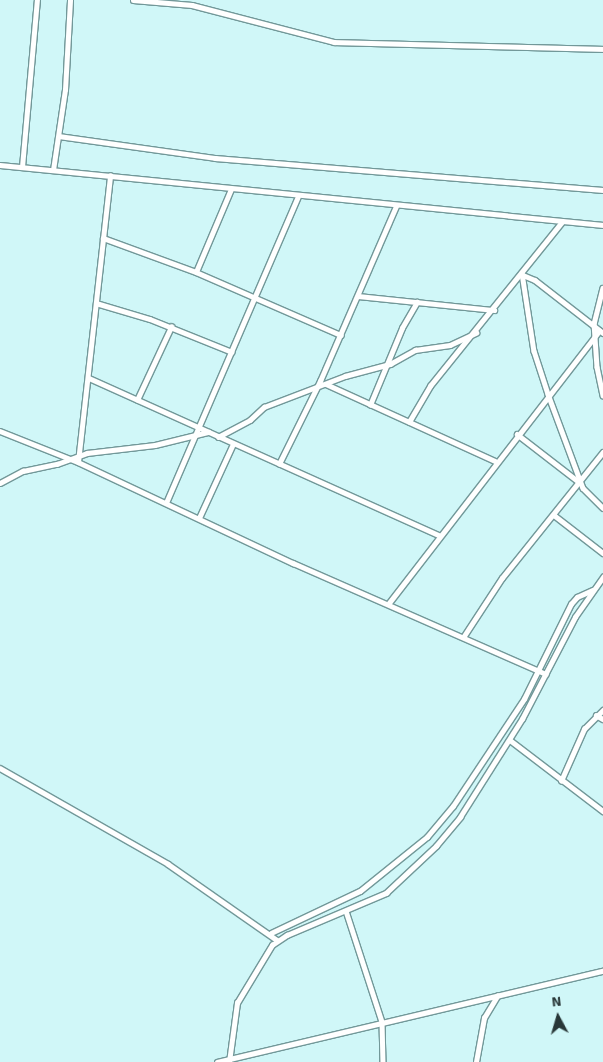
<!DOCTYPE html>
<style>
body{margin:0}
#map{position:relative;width:603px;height:1062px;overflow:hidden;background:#d0f7f8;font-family:Signika,sans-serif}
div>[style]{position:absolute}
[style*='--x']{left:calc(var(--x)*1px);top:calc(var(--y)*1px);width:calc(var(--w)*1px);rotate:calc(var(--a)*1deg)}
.roads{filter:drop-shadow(1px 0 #729899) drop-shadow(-1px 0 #729899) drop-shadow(0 1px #729899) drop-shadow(0 -1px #729899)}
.street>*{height:4.5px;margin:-2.25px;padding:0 2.25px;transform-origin:2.25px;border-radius:2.25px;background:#fff}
span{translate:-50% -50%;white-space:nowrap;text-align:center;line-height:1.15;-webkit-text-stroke:4px #d0f7f8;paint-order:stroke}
.north{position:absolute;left:533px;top:992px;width:50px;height:50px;-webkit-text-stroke:4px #d0f7f8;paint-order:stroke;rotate:354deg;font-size:14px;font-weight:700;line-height:20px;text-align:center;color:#283738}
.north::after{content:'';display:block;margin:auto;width:18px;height:22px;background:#283738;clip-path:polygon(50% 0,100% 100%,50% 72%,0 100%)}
</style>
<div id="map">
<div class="roads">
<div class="street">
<i style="--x:133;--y:0;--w:59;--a:4.8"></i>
<i style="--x:192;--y:5;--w:147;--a:14.6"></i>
<i style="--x:334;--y:42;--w:269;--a:1.5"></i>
<i style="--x:59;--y:136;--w:158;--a:8"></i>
<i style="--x:215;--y:158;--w:389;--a:4.7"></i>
<i style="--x:0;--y:165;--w:606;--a:5.68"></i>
<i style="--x:22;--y:167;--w:168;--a:-84.9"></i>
<i style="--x:53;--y:170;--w:81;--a:-81.5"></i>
<i style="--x:65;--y:90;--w:90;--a:-86.8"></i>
<i style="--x:103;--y:238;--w:99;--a:20.1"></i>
<i style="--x:196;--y:272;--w:158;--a:23.5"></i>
<i style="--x:196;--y:272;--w:90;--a:-67.1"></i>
<i style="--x:522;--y:273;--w:79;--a:81.3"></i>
<i style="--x:534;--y:351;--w:45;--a:72"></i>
<i style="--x:548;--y:394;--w:100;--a:69.6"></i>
<i style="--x:583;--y:488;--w:28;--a:45"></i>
<i style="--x:523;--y:275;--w:13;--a:23"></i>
<i style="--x:535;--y:280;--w:86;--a:37.9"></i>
<i style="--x:603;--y:288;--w:36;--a:104"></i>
<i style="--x:594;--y:323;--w:44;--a:86.1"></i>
<i style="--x:597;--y:367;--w:29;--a:78"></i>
<i style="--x:358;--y:296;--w:137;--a:5.9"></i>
<i style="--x:96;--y:303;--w:56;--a:16.5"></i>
<i style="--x:150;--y:319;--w:88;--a:21.9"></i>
<i style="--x:89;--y:378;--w:384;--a:24.2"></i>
<i style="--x:326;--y:384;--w:186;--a:24.5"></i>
<i style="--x:137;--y:400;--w:81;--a:-65"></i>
<i style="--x:370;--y:405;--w:83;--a:-67.4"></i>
<i style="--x:402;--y:328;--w:30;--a:-60"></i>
<i style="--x:409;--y:422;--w:42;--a:-59.7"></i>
<i style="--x:430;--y:386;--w:211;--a:-51.2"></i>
<i style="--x:0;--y:431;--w:84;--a:21.7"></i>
<i style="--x:78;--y:462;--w:238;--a:25.2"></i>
<i style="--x:293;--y:563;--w:276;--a:23.7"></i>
<i style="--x:517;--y:434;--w:78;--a:37.7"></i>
<i style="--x:218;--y:437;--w:36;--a:-28"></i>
<i style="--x:250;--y:420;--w:19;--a:-43"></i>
<i style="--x:264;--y:407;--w:87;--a:-20.9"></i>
<i style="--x:345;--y:376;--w:47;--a:-14.9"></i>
<i style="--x:390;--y:364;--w:29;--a:-29"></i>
<i style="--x:415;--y:350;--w:35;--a:-8"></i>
<i style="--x:450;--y:345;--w:29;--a:-25"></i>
<i style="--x:78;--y:462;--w:288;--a:-83.6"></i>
<i style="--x:279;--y:464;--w:93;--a:-63.7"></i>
<i style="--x:320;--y:381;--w:191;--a:-66.5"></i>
<i style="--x:0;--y:483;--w:26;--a:-28"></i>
<i style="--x:23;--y:471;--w:35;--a:-12"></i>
<i style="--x:57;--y:464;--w:32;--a:-20"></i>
<i style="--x:87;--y:453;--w:68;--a:-6.7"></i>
<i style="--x:155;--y:445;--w:55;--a:-13.8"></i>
<i style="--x:166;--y:503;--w:333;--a:-66.7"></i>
<i style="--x:554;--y:515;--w:62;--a:37.8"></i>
<i style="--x:199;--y:518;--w:81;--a:-65.3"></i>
<i style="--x:389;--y:603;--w:344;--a:-52.3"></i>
<i style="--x:464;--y:636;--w:69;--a:-56.8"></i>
<i style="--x:502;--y:578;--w:161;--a:-51.3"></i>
<i style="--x:596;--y:715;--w:8;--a:30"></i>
<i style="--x:510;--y:740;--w:117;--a:37.4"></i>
<i style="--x:0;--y:768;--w:193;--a:29.7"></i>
<i style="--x:168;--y:864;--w:133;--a:34.9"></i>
<i style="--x:561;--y:781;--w:57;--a:-66.1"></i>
<i style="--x:584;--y:729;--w:27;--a:-45"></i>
<i style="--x:346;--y:911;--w:117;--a:72"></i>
<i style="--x:382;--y:1022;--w:40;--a:88.6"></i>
<i style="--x:271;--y:933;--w:98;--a:-25.3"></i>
<i style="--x:360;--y:891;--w:86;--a:-38.9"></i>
<i style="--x:427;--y:837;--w:40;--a:-50"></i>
<i style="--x:453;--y:806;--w:128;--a:-56.4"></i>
<i style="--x:524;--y:699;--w:106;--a:-63.7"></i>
<i style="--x:571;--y:604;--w:9;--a:-49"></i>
<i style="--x:577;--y:597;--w:17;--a:-24"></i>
<i style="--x:217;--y:1062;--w:397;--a:-13.3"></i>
<i style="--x:229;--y:1062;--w:60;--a:-82.3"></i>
<i style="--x:237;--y:1003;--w:68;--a:-58.9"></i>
<i style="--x:272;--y:945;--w:18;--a:-34"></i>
<i style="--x:287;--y:935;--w:108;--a:-23"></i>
<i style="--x:386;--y:893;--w:69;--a:-43.2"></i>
<i style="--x:436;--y:846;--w:38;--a:-50"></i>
<i style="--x:460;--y:817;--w:116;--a:-57.7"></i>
<i style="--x:522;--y:719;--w:115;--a:-62.5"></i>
<i style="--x:575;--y:617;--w:49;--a:-55"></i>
<i style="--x:476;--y:1062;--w:45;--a:-79.7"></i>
<i style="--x:484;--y:1018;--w:26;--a:-59"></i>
</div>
</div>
<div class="north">N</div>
</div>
